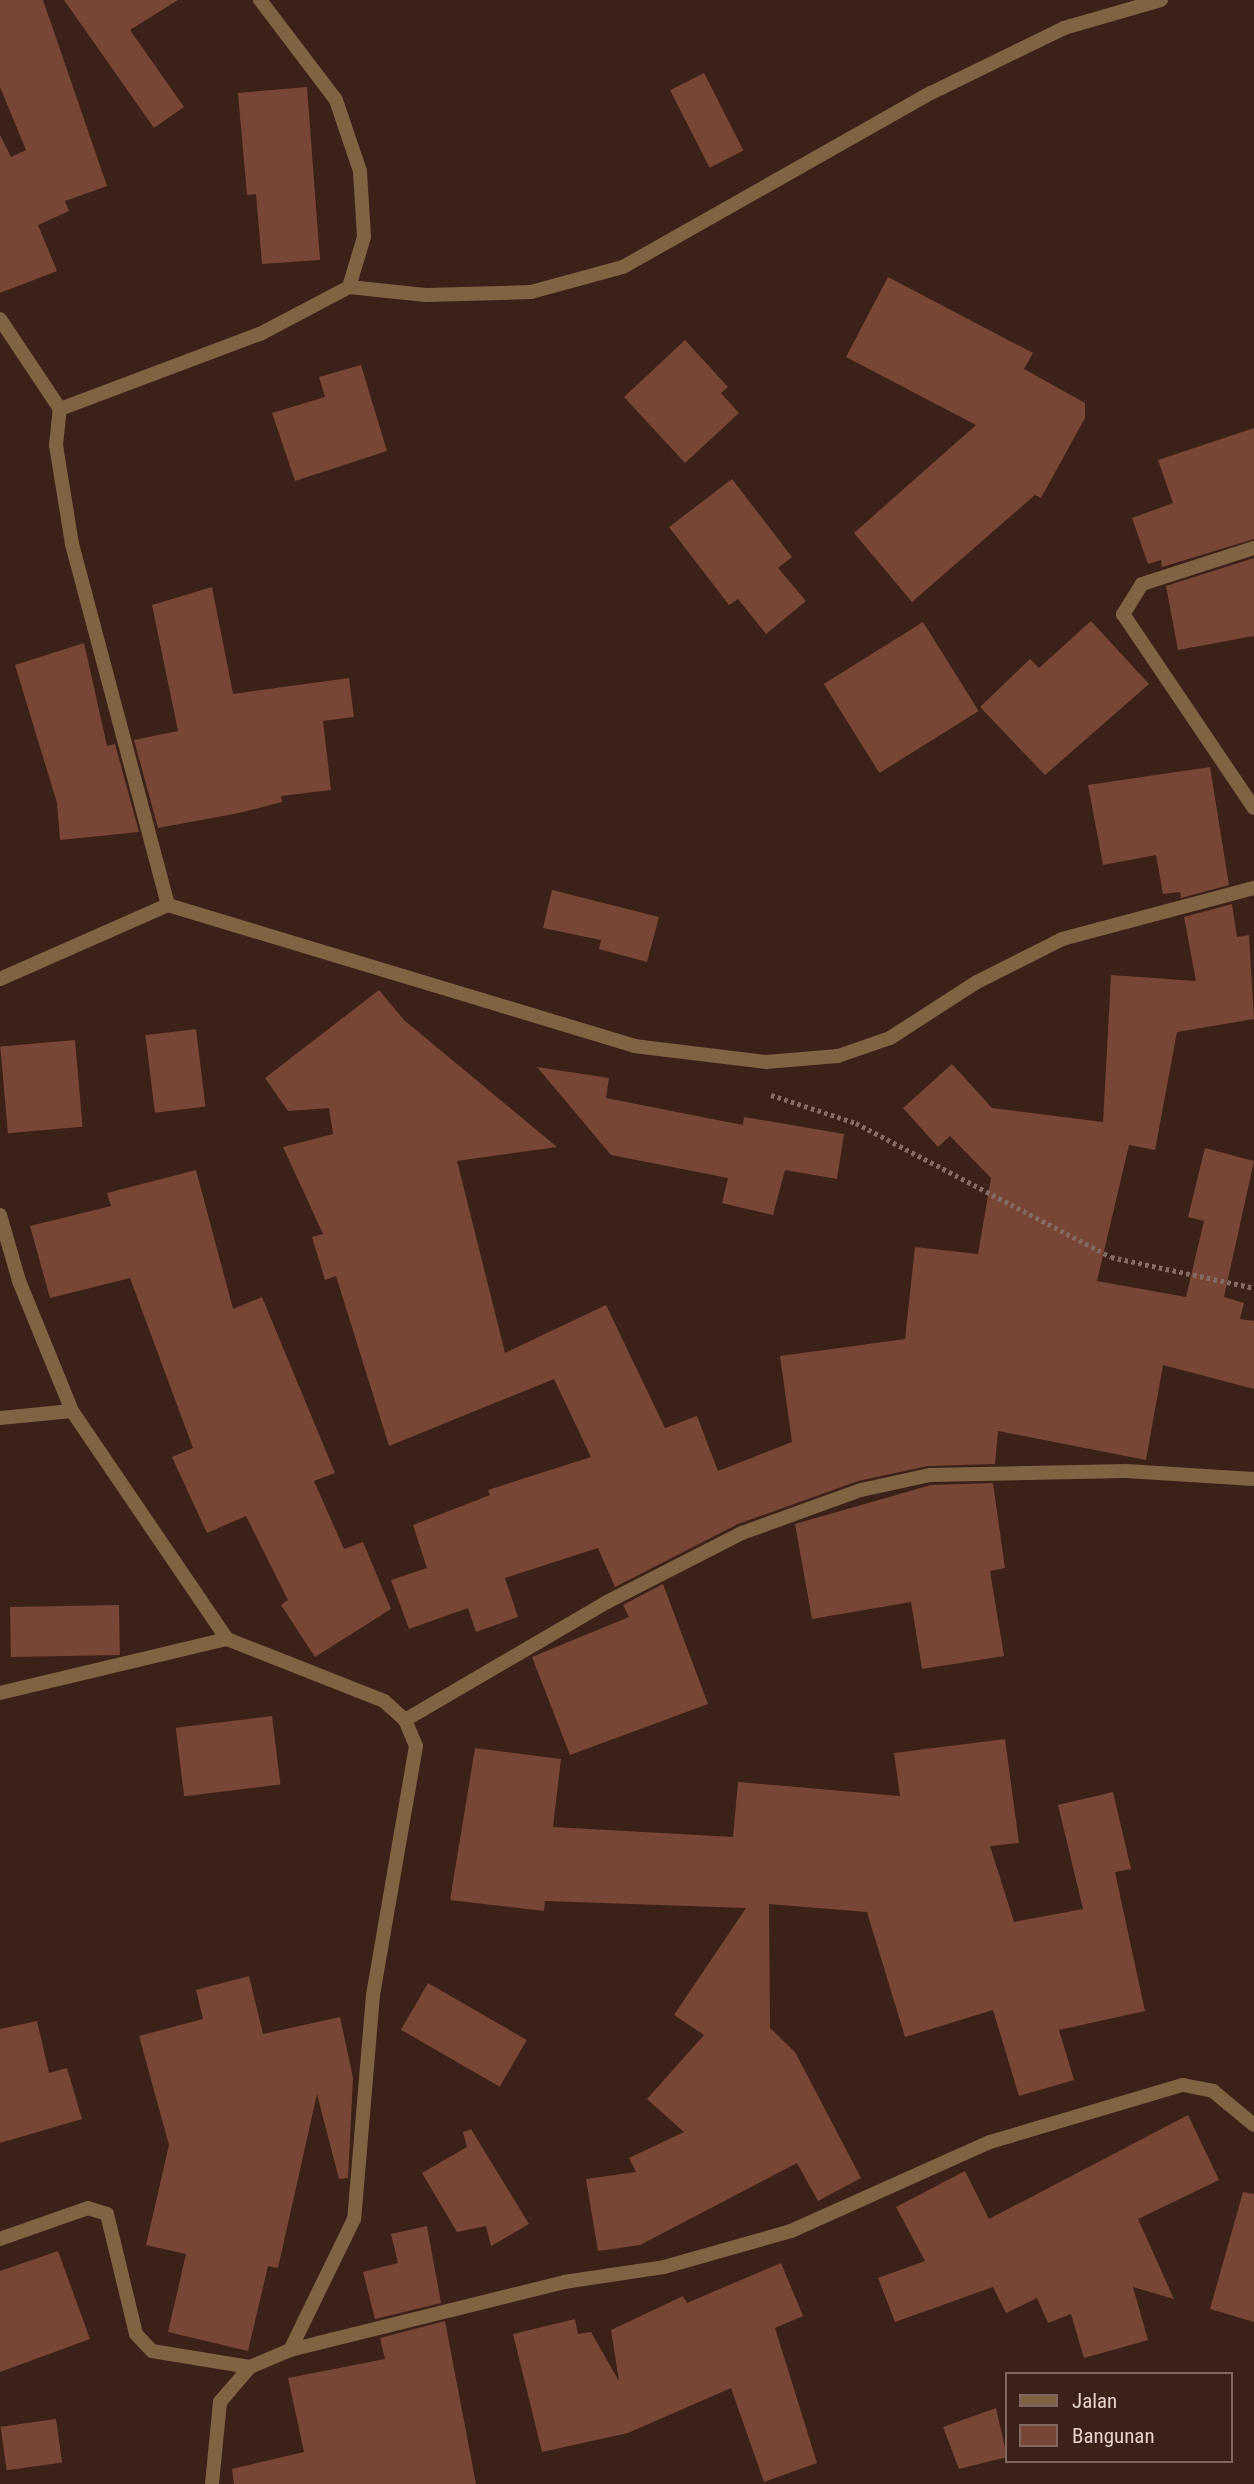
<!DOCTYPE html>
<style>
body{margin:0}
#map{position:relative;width:1254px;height:2484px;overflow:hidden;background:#3c2118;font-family:"Roboto Condensed",sans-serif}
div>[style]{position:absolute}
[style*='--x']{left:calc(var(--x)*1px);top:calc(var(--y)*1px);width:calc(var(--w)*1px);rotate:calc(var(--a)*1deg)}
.building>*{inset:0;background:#774634;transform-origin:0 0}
.path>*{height:4.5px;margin-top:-2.25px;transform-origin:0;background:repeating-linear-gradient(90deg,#836c64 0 3.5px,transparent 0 7px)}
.street>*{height:14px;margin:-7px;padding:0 7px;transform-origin:7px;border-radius:7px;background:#7f6342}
span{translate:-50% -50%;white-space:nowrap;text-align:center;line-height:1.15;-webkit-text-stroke:6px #3c2118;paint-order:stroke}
.legend{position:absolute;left:1005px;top:2372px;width:228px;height:91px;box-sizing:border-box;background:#3c2118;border:2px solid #806860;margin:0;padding:9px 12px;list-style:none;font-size:21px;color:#e5d2cc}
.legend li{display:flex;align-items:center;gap:14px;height:35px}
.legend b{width:35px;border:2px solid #806860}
</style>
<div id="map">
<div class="building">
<i style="clip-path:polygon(0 0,43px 0,107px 186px,65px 201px,69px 211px,38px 225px,57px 271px,0 293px,0 135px,11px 157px,26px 150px,0 87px)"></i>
<i style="clip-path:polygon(64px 0,178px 0,130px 30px,184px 107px,154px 128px)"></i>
<i style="left:704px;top:73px;width:87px;height:38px;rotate:63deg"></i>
<i style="clip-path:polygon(307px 87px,320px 260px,262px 264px,256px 194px,247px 195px,238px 93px)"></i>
<i style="clip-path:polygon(888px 277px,1033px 353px,1024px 369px,1085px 403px,1085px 418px,1041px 498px,1035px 495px,912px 602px,854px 533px,976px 425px,846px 357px)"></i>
<i style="clip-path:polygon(685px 340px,728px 387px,721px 393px,739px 413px,685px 463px,624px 397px)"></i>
<i style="clip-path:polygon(361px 365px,387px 451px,295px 481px,272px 413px,325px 397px,319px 377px)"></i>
<i style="clip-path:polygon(1254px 428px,1254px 539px,1162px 567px,1161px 560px,1148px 564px,1132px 518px,1173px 503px,1158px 460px)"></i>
<i style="clip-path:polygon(732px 479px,792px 557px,778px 568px,806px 601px,766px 634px,738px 599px,729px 605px,669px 527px)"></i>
<i style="clip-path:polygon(1254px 558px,1254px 636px,1178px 650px,1166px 586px)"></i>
<i style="clip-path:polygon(212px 587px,233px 694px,349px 678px,354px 717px,323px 721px,331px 790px,281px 796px,282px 802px,239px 813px,158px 828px,134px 740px,178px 731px,152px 605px)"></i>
<i style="clip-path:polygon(1091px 621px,1149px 684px,1045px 775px,980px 707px,1030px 659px,1039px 668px)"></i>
<i style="left:923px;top:622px;width:105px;height:117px;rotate:58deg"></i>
<i style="clip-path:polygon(84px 643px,107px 746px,115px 744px,139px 832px,60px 840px,57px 803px,15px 665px)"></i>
<i style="clip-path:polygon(1210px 767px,1229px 885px,1181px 898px,1180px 892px,1163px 894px,1156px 855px,1103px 865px,1088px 785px)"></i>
<i style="clip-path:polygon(552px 890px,659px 917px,647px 962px,599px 949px,601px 940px,543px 928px)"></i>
<i style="clip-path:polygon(1232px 904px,1237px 937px,1249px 935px,1254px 1019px,1177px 1032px,1155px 1150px,1129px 1145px,1097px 1281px,1186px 1297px,1204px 1221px,1188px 1217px,1205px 1148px,1254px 1161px,1224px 1297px,1244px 1303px,1240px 1319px,1254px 1321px,1254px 1389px,1163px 1365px,1146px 1460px,998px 1431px,995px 1464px,928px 1466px,858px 1481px,738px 1524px,615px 1587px,598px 1548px,505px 1578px,518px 1617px,476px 1632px,468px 1608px,409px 1629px,391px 1580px,427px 1568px,413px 1525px,490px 1495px,488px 1490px,591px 1457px,554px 1379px,389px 1446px,336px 1276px,325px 1280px,312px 1237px,323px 1234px,283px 1147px,333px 1134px,329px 1108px,288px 1111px,265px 1078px,379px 990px,404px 1020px,557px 1147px,457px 1161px,505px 1353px,606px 1305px,665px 1428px,697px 1416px,718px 1471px,792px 1442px,780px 1356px,905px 1339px,915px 1247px,978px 1254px,991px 1178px,950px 1136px,938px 1147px,903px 1108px,952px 1064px,992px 1108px,1103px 1122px,1111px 975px,1196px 981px,1184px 917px)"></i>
<i style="left:196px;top:1029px;width:78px;height:51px;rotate:83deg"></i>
<i style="left:75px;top:1040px;width:87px;height:75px;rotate:85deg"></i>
<i style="clip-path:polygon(537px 1067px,609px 1078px,606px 1098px,743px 1125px,744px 1117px,844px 1134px,837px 1179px,785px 1170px,773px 1215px,722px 1203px,728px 1178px,611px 1155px)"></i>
<i style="clip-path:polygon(196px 1170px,233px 1309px,262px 1297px,335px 1473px,314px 1481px,344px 1549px,363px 1542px,391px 1609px,315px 1657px,281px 1605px,288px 1600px,246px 1516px,207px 1533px,172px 1457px,193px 1448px,130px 1278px,50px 1298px,30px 1226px,111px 1206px,107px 1193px)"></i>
<i style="clip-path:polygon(993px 1483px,1005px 1568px,990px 1571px,1004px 1656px,922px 1669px,911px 1602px,812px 1619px,795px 1524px,931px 1485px)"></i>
<i style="clip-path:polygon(663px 1584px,708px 1704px,570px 1755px,532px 1657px,629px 1617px,623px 1605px)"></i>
<i style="left:119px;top:1605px;width:50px;height:109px;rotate:89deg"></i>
<i style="left:272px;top:1716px;width:69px;height:97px;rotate:83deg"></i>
<i style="clip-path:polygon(1005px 1739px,1019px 1843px,990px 1846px,1014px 1922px,1083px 1909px,1058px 1805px,1113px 1792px,1131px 1869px,1115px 1872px,1145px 2011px,1059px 2030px,1074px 2080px,1019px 2096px,993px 2010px,905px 2037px,867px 1912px,769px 1904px,770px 2028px,795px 2052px,861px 2178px,818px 2201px,797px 2163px,640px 2245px,598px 2251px,586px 2179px,636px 2172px,629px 2158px,684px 2132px,647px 2099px,704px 2035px,674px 2015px,746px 1908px,545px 1901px,544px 1911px,450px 1900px,475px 1748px,561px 1759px,553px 1827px,733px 1837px,738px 1782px,900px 1796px,894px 1753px)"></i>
<i style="clip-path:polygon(249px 1976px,263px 2034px,340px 2017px,353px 2078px,348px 2178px,339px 2179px,317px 2094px,278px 2268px,268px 2266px,248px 2351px,168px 2332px,186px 2254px,146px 2245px,169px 2145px,139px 2036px,203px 2019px,196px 1990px)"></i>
<i style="left:428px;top:1983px;width:114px;height:54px;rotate:30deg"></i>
<i style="clip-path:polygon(37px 2021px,49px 2073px,67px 2068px,82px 2119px,0 2143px,0 2029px)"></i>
<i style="clip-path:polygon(1188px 2115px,1219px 2180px,1138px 2219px,1174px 2299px,1133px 2287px,1148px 2340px,1084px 2358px,1071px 2314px,1048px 2323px,1037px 2298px,1006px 2313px,993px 2287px,895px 2322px,878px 2278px,925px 2261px,896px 2207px,965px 2171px,989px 2219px)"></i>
<i style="clip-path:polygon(471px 2129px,529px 2224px,491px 2246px,486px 2226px,457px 2232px,422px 2173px,467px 2147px,463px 2132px)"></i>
<i style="clip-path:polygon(1243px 2192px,1254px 2194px,1254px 2322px,1210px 2309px)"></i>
<i style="clip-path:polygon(427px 2226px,441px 2303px,375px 2319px,363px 2272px,398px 2263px,391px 2234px)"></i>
<i style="clip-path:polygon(58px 2251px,90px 2339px,0 2372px,0 2271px)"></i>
<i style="clip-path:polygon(781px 2263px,803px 2316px,775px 2328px,817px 2463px,764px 2482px,731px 2388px,628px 2433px,542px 2452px,513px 2334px,575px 2319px,578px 2334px,591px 2332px,619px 2381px,611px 2330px,683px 2296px,687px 2303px)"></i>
<i style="clip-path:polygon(445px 2321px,476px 2484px,234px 2484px,232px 2469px,304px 2452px,288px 2378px,385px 2359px,380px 2338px)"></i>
<i style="clip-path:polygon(996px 2408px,1007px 2457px,959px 2469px,943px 2427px)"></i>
<i style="left:56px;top:2419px;width:44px;height:56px;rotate:82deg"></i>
</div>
<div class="path">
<i style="--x:771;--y:1095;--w:89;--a:18.2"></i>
<i style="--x:856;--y:1123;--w:288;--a:27.7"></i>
<i style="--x:1111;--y:1257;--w:146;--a:12.2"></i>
</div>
<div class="street">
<i style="--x:349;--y:287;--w:77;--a:5.9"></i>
<i style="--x:426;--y:295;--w:105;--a:-1.6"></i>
<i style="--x:531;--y:292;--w:95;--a:-15.2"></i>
<i style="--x:623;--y:267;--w:354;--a:-29.5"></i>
<i style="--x:931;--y:93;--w:148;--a:-26"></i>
<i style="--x:1064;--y:28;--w:101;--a:-16.1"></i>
<i style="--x:0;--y:319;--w:108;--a:56.3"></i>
<i style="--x:1254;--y:548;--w:118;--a:162.2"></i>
<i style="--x:1142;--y:584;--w:36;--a:122"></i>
<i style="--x:1123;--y:614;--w:234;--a:56"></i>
<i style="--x:168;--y:905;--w:374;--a:-104.9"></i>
<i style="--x:72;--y:544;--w:100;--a:-99.2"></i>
<i style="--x:56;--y:445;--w:36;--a:-84"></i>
<i style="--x:60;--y:409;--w:214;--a:-20.6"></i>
<i style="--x:260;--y:334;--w:101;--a:-27.8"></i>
<i style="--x:349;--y:287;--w:52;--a:-73.3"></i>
<i style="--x:364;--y:237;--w:66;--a:-93.5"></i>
<i style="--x:360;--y:171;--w:75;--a:-108.7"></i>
<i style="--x:336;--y:100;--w:126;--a:-127.2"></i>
<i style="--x:0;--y:979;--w:184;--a:-23.8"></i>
<i style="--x:168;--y:905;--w:487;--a:16.8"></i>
<i style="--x:634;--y:1046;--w:133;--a:6.9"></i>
<i style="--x:766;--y:1062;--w:72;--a:-4.8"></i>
<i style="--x:838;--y:1056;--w:55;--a:-19.1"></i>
<i style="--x:890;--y:1038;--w:103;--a:-32.8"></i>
<i style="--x:977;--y:982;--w:95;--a:-26.8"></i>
<i style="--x:1062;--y:939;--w:199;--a:-14.9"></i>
<i style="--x:0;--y:1215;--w:69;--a:73.9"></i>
<i style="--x:19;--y:1281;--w:140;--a:67.8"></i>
<i style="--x:72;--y:1411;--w:276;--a:55.8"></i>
<i style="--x:227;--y:1639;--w:169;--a:21.5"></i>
<i style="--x:384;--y:1701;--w:28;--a:42"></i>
<i style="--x:405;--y:1720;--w:28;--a:67"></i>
<i style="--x:416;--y:1746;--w:253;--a:99.8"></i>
<i style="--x:373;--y:1995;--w:225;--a:94.8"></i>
<i style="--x:354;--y:2219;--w:146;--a:116"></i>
<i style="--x:290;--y:2350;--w:43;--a:157"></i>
<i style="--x:250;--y:2367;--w:46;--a:130.6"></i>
<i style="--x:220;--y:2402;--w:82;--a:95.6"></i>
<i style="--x:0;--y:1418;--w:72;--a:-5.6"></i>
<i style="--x:0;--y:1693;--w:233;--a:-13.4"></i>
<i style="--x:405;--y:1720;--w:234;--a:-30.3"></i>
<i style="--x:607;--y:1602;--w:152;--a:-27.1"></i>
<i style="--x:742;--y:1533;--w:127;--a:-19.9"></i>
<i style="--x:861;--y:1490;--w:71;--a:-12.3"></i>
<i style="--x:930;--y:1475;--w:196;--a:-1.2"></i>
<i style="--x:1126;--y:1471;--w:128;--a:3.6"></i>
<i style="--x:0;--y:2239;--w:93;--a:-19.4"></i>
<i style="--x:88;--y:2208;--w:20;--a:18"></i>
<i style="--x:107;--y:2214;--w:123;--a:76.4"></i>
<i style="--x:136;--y:2334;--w:23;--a:47"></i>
<i style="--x:152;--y:2351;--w:99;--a:9.3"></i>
<i style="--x:290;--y:2350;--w:282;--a:-13.9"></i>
<i style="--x:564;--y:2282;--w:101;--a:-8.5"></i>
<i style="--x:664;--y:2267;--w:132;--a:-15.8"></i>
<i style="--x:791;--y:2231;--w:218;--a:-24.1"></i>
<i style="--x:990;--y:2142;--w:201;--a:-16.5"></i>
<i style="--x:1183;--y:2085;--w:31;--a:11"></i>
<i style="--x:1213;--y:2091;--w:53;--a:39.7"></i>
</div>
<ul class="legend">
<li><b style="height:9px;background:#7f6342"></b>Jalan</li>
<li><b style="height:19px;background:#774634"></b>Bangunan</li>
</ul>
</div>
